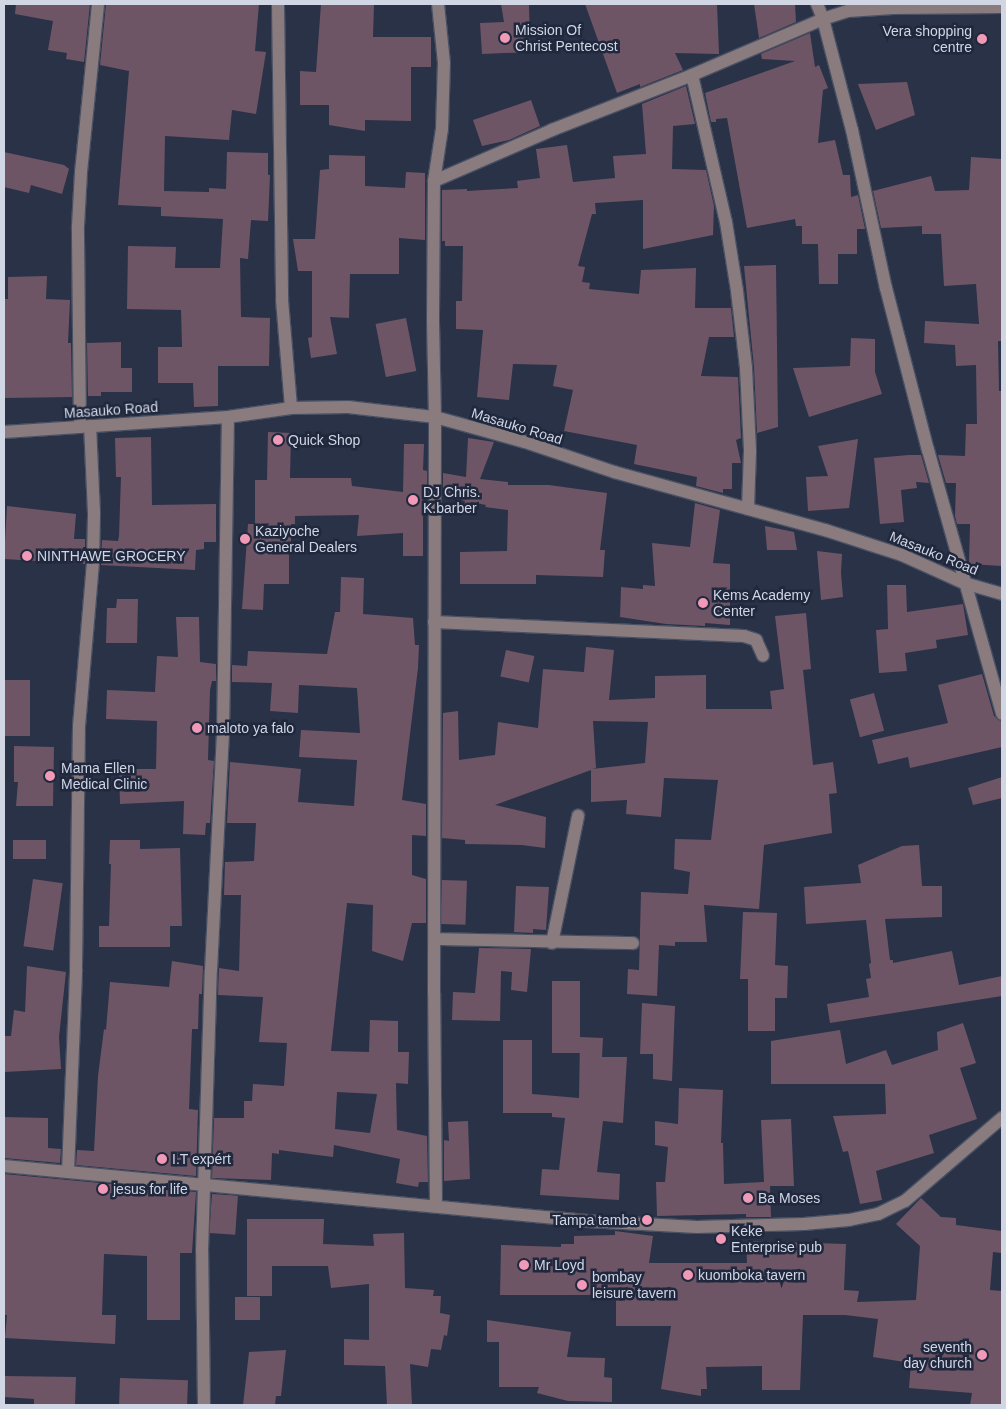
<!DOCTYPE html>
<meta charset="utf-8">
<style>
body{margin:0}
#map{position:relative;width:1006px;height:1409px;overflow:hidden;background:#2a3248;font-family:Helvetica,sans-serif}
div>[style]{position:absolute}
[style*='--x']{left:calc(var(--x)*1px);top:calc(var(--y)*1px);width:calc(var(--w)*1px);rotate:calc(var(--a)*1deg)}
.building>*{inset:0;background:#6d5566;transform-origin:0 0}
.roads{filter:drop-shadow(1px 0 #485064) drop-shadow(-1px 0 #485064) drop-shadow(0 1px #485064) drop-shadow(0 -1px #485064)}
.minor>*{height:12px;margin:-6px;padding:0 6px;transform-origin:6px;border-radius:6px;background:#897b7e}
.dots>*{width:14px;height:14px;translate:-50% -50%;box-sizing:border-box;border:2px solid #20283d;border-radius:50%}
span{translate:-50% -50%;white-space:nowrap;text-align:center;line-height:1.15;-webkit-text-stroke:5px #20283d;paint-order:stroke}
.poi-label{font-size:14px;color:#d1d6e5}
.left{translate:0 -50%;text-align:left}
.right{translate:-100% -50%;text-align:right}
.street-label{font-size:14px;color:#d1d6e5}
.frame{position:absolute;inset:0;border:5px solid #d1d6e5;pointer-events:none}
</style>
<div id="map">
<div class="building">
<i style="clip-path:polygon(16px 4px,90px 4px,84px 62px,66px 59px,67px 53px,48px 50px,53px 21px,15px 14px)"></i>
<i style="clip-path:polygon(106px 4px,259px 4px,255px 51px,266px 52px,256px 114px,232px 110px,229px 140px,165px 136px,164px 191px,209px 192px,209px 188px,226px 189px,227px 152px,268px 153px,268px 175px,270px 175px,268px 221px,251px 220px,248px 259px,240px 258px,241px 317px,270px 318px,269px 366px,218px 366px,218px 406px,194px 407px,193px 383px,158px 383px,158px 347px,182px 347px,181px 310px,127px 309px,128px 246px,176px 247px,175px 268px,220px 268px,223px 219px,161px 216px,161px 207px,118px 205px,129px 71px,100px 65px)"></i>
<i style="clip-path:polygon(321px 4px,374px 4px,373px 37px,431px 37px,431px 67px,411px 67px,411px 121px,365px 120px,365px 131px,329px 125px,329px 105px,300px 105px,300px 71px,316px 72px)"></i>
<i style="clip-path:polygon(501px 4px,529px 4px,530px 52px,482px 54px,480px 23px,504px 22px)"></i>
<i style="clip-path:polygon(585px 4px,717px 4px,719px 54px,675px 53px,683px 70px,640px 87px,640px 84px,617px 93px)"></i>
<i style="clip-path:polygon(754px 4px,795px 4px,796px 22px,759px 38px)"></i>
<i style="clip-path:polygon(810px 33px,815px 67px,819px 65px,828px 88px,823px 90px,818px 143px,835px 140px,843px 175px,850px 175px,851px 197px,858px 195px,865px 229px,857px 229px,857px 254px,838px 254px,838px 284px,819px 284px,818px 244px,802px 244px,802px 226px,796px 226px,795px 219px,747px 228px,727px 118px,716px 119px,716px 122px,711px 122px,705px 93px,795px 61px,762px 59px,761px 54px)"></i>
<i style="clip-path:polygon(907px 82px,915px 115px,876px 130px,858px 84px)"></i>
<i style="clip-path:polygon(686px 86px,695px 124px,673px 126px,672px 169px,706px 170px,714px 206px,713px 235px,643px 249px,643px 200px,595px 203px,596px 214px,592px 214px,578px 266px,585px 267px,582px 282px,590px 283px,589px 289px,639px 294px,641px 270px,696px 268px,695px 308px,731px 308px,734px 337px,709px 337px,701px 376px,738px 377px,741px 438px,736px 440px,741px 463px,732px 463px,732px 489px,723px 489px,723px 493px,696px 486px,697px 477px,634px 464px,637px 445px,564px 431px,573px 390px,553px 386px,557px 365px,513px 364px,509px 400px,477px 397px,483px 330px,456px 329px,456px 301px,462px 301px,463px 246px,445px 246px,445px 241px,442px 241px,442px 190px,467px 189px,467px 191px,518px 188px,517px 181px,540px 178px,536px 149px,567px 145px,573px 182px,615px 178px,613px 156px,646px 154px,642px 104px)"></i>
<i style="clip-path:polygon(531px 100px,540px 126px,509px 140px,482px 146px,473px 120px)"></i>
<i style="clip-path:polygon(4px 152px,64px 165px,69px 169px,62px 194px,31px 185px,29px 193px,4px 187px)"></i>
<i style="clip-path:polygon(329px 155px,365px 156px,365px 186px,405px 188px,406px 172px,425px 173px,425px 240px,399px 238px,399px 274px,350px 274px,349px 318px,330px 317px,337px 354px,311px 358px,308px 338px,312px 337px,312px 271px,298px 271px,293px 239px,315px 239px,320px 170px,329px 169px)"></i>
<i style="clip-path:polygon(971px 157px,1002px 159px,1002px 341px,998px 341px,999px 391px,1002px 391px,1002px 566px,969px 564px,970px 524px,957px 524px,955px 516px,956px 483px,946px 483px,938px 455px,965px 456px,966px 424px,977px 424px,976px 365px,956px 366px,955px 345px,924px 343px,925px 321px,979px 324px,976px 284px,944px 286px,941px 234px,922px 234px,922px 226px,881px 228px,873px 191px,931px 176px,935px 191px,969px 190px)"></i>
<i style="clip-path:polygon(776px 265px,778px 427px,757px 433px,754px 367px,744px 266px)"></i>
<i style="clip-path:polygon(47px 276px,46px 299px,70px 300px,68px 343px,71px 343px,72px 397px,4px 398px,4px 299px,8px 299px,8px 277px)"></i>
<i style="left:406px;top:318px;width:54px;height:31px;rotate:79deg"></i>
<i style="clip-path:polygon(851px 338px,875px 339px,875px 372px,882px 394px,809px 417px,793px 368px,850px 366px)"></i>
<i style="clip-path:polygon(121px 342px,121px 368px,132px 368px,132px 392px,101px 392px,101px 396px,88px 396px,87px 343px)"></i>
<i style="clip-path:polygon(268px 432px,291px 433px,290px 478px,351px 478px,352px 486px,403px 492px,404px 444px,424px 444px,423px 470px,427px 471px,427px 493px,423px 492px,423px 556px,403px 556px,403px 533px,357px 536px,359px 515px,295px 516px,295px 524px,291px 524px,291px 542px,289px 542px,289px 584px,264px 584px,263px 610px,242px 609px,248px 524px,255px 524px,255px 480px,267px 480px)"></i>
<i style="clip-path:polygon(151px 437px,152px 505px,216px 504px,216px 542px,204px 542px,204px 549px,196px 550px,195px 570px,101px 565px,102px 540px,118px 541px,119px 536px,121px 477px,116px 477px,115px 438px)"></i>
<i style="clip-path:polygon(468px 438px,494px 442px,480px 479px,508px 482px,508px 485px,549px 485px,607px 493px,600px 550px,605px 550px,603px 577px,536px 575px,536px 584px,460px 584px,460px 552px,507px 551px,508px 510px,485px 507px,486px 505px,471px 502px,468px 509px,464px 508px,465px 501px,443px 496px,443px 473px,466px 477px)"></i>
<i style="clip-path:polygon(858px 439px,849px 508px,808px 511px,806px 477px,828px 476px,818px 446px)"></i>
<i style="clip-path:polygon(909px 455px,921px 455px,929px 483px,916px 482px,917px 488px,901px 490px,904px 522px,880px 524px,874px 458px)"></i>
<i style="clip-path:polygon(695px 503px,720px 510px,713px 563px,730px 564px,730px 625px,705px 623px,705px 626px,666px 624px,620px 617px,621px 587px,643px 589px,643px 585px,655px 586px,652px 543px,690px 547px)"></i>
<i style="clip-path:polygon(7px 506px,76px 514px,74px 539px,85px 539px,85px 564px,4px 559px)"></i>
<i style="clip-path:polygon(765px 526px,794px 532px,797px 550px,767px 550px)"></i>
<i style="clip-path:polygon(817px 551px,842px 554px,841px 573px,843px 597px,821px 600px)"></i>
<i style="clip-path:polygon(evenodd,341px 577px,364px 578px,363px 614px,413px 618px,415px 645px,419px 645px,418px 668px,402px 800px,426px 804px,426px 836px,412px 835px,412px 875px,426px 879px,426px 923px,412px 923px,403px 961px,372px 951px,373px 905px,347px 903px,331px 1051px,369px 1052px,370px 1020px,398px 1021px,398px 1052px,409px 1052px,408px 1084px,396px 1083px,397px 1130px,427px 1136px,428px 1182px,419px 1182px,418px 1187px,396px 1183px,400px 1159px,334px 1145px,333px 1157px,279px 1150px,279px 1154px,272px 1153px,271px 1180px,212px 1178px,214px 1118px,244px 1118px,244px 1101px,252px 1101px,253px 1084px,284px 1086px,287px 1043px,259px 1042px,263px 997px,218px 995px,219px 968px,239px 971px,241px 895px,224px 895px,225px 862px,254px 861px,256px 823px,227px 823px,230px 762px,301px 769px,298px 802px,354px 806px,357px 760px,299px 757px,301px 730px,360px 733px,357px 688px,299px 685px,298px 713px,270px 711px,272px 683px,232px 682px,232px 665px,247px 666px,248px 651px,327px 654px,335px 612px,340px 612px,341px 577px,337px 1092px,377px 1094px,370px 1133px,335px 1129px,337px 1092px)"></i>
<i style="clip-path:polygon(887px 585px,906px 585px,907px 612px,963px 604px,968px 635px,936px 640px,937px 648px,905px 653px,907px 671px,879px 673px,876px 630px,888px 629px)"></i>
<i style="clip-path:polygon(117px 599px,138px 599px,137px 643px,106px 643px,107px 608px,116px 608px)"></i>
<i style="clip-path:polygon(evenodd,806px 613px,811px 669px,803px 670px,813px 765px,833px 762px,837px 793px,829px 794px,832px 833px,764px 845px,759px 909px,704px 905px,707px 942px,675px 942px,675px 946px,659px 945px,657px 996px,627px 994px,628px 969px,639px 970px,641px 892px,688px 894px,690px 872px,674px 869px,675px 839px,711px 840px,718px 780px,664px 778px,661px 817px,626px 814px,627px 800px,591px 802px,591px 770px,495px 805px,546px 817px,545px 848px,522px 845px,465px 844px,465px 840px,442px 838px,443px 713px,458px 711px,459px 760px,495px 755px,498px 722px,538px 728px,543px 669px,584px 672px,586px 647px,614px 650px,609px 700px,655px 698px,655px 676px,706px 675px,706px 709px,772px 709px,770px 691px,784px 689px,775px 616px,806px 613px,593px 721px,648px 722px,645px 763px,592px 769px,596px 768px,593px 721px)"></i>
<i style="clip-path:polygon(176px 617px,199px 617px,200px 662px,216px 664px,216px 681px,212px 681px,210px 690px,208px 760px,214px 761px,210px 823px,206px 823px,205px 835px,183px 834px,184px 801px,120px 804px,119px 769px,156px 769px,157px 721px,106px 719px,107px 690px,155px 692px,157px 656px,178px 657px)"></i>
<i style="left:506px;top:650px;width:29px;height:27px;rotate:12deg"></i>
<i style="clip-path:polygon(982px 674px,994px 716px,1002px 722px,1002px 747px,910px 768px,908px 757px,878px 764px,872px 740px,948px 723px,938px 685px)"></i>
<i style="left:4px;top:680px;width:26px;height:56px"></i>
<i style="left:874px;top:693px;width:39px;height:25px;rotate:75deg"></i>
<i style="clip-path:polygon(14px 746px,54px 747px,53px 806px,16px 806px,18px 782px,14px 782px)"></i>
<i style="clip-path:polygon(1002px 777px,1002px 798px,973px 805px,968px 788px)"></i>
<i style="left:13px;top:840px;width:33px;height:19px"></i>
<i style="clip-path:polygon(110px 840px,140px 840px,140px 849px,180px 848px,182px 926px,170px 926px,170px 947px,99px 947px,99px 926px,109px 926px,111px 864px,109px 864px)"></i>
<i style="clip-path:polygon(919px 845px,922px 886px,942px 886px,942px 917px,885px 919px,890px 960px,893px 960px,893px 963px,952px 951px,959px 985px,1002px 976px,1002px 996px,830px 1023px,827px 1004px,869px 997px,866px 979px,871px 978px,869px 964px,871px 963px,866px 920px,806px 924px,804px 887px,861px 883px,858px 865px,902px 846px)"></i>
<i style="left:33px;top:879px;width:30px;height:68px;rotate:8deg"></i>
<i style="left:442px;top:880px;width:25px;height:44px;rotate:2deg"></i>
<i style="clip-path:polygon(516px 886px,549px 887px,546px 930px,533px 929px,533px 933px,514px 932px)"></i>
<i style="clip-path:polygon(743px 912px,777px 913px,775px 965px,788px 966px,787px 998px,775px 998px,775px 1031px,748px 1031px,748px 979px,740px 979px)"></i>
<i style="clip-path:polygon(479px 948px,531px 949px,527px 992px,511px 990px,512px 972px,501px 971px,500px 1021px,452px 1020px,453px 992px,475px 993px)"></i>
<i style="clip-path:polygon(172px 961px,203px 966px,202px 994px,199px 994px,198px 1029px,192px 1029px,189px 1109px,198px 1110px,196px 1176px,76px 1165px,77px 1150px,94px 1151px,98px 1076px,104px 1029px,106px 1030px,110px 982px,169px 987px)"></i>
<i style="clip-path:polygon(27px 966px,66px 972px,59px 1037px,61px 1069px,4px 1072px,4px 1036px,11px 1036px,14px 1010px,25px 1012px)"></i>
<i style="left:552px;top:981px;width:28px;height:72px"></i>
<i style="clip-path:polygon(642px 1003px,675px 1006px,672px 1081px,653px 1079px,653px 1054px,640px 1054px)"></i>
<i style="clip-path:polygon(963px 1023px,976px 1063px,960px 1068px,977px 1119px,929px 1135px,934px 1153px,876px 1171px,882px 1200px,860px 1204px,848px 1151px,843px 1152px,833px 1116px,886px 1114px,885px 1084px,771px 1084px,771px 1041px,840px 1030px,846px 1064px,886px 1050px,892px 1065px,938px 1050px,937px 1032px)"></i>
<i style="clip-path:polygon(580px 1037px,603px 1038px,602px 1057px,627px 1057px,623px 1123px,603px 1121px,597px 1172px,620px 1174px,619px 1200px,540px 1195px,542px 1169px,559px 1170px,565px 1118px,552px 1117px,552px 1113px,503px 1113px,503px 1040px,532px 1040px,532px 1094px,579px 1098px)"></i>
<i style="clip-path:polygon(679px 1088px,723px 1090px,721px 1143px,723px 1143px,724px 1184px,764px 1182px,761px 1120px,791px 1119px,794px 1186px,770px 1186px,771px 1217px,746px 1217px,746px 1214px,657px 1216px,656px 1182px,665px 1182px,668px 1147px,655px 1145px,655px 1121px,678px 1124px)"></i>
<i style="clip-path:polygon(4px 1117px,48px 1118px,48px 1148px,61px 1149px,60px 1163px,4px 1158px)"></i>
<i style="clip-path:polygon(468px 1121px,470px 1179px,444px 1181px,444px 1140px,449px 1141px,448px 1122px)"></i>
<i style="clip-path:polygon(4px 1174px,196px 1192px,192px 1253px,180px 1253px,180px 1320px,147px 1320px,147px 1256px,104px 1254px,102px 1315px,116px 1315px,115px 1344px,5px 1338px,7px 1315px,4px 1315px)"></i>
<i style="left:212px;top:1194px;width:26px;height:39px;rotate:4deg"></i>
<i style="clip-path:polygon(921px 1198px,941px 1217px,956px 1218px,956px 1225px,1002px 1231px,1002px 1253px,993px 1252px,990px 1290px,1002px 1291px,1002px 1405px,970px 1405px,972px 1393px,909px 1388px,911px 1363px,873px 1357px,878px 1319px,845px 1315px,803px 1315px,800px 1390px,762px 1390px,762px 1366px,706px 1367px,707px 1389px,701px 1389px,701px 1396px,661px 1389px,671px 1326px,616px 1326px,616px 1295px,500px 1295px,501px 1245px,561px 1247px,561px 1244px,574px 1244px,574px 1236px,615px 1235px,615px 1231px,653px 1236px,649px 1263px,747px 1263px,746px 1241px,846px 1244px,844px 1290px,859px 1291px,857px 1302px,916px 1300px,920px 1246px,896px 1224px)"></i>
<i style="clip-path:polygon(247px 1219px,324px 1219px,323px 1244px,374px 1246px,373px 1234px,404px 1233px,405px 1288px,434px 1290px,433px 1296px,441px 1296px,440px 1313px,450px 1315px,447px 1336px,444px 1335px,441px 1350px,431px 1349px,428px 1367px,410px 1364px,412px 1405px,387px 1405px,385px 1366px,344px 1365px,344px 1339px,369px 1340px,369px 1284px,331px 1288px,328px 1266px,272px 1266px,272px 1296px,247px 1296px)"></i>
<i style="left:235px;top:1297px;width:25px;height:23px"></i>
<i style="clip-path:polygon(487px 1320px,571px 1332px,567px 1357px,605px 1358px,604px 1377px,612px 1378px,612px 1402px,568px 1401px,537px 1393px,539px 1387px,499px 1387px,499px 1342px,487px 1342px)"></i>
<i style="clip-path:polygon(286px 1350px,281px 1396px,276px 1396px,275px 1405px,243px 1405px,249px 1352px)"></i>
<i style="clip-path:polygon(4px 1376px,76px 1377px,75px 1405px,34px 1405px,34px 1399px,4px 1397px)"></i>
<i style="left:120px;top:1378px;width:68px;height:27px;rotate:2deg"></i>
</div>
<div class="roads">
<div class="minor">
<i style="--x:278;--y:4;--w:296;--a:89.2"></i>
<i style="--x:282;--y:300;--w:108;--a:85.2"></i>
<i style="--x:817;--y:4;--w:16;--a:68"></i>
<i style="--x:823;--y:19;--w:115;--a:75.4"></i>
<i style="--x:852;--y:130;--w:162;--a:77.9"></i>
<i style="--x:886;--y:288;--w:167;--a:75.5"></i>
<i style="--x:928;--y:450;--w:274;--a:74.3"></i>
<i style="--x:692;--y:75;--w:151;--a:77"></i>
<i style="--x:726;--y:222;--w:70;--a:80.9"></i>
<i style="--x:737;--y:291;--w:78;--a:83.3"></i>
<i style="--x:746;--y:368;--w:83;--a:87.2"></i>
<i style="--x:750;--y:451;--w:58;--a:92"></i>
<i style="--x:434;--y:181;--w:129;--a:-23.4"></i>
<i style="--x:552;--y:130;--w:150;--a:-21.4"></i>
<i style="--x:692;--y:75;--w:142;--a:-23.1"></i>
<i style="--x:823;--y:19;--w:26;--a:-18"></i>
<i style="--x:848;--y:11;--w:45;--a:-3.8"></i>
<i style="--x:893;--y:8;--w:109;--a:-0.5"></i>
<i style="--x:80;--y:427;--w:201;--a:-90.6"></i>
<i style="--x:78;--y:226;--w:54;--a:-86.8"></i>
<i style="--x:81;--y:172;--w:169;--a:-84.2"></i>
<i style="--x:4;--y:432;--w:225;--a:-3.8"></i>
<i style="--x:228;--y:417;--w:64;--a:-8.1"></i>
<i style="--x:291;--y:408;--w:57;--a:-1"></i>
<i style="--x:348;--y:407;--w:88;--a:6.6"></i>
<i style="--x:435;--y:417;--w:93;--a:15.5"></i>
<i style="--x:525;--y:442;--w:94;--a:18.6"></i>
<i style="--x:614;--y:472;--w:219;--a:15.4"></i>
<i style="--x:825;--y:530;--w:81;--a:18"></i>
<i style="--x:902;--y:555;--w:68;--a:24.3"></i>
<i style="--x:964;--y:583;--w:40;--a:16"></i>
<i style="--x:434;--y:622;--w:310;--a:2.6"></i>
<i style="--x:744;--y:636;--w:13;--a:18"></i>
<i style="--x:756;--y:640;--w:17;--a:66"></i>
<i style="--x:435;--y:939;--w:198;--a:1.2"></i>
<i style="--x:552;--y:943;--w:130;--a:-78.4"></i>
<i style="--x:4;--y:1166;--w:586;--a:5.39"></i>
<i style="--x:587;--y:1221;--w:110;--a:3.1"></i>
<i style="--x:697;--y:1227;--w:107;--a:-1.6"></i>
<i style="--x:804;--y:1224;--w:45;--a:-5.1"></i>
<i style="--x:849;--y:1220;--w:30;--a:-12"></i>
<i style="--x:878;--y:1214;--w:30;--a:-26"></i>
<i style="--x:905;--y:1201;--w:128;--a:-40.6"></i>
<i style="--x:68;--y:1172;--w:203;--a:-87.7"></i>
<i style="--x:76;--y:969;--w:243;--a:-89.3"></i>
<i style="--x:79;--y:726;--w:165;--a:-85.1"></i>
<i style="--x:93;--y:562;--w:49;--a:-88.8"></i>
<i style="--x:94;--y:513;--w:87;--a:-92.6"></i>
<i style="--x:436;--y:1206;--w:213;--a:-90.5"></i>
<i style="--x:434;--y:993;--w:576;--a:-89.9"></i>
<i style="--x:435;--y:417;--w:97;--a:-91.2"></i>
<i style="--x:433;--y:320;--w:139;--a:-89.6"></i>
<i style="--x:434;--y:181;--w:53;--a:-81.3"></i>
<i style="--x:442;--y:129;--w:66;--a:-88.3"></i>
<i style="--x:444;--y:63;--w:59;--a:-95.8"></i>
<i style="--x:204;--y:1405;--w:154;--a:-90.7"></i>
<i style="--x:202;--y:1251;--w:281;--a:-88.2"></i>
<i style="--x:211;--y:970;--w:236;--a:-87.1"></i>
<i style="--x:223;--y:734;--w:317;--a:-89.1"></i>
</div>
</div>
<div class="dots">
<i style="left:505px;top:38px;background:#f09ab7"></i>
<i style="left:982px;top:39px;background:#f09ab7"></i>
<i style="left:278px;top:440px;background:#f09ab7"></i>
<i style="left:413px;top:500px;background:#f09ab7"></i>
<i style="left:245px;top:539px;background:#f09ab7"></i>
<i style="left:27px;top:556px;background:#f09ab7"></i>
<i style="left:703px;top:603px;background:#f09ab7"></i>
<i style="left:197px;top:728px;background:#f09ab7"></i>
<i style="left:50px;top:776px;background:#f09ab7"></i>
<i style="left:162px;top:1159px;background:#f09ab7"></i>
<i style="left:103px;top:1189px;background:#f09ab7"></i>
<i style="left:748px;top:1198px;background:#f09ab7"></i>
<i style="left:647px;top:1220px;background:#f09ab7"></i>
<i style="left:721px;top:1239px;background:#f09ab7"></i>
<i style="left:524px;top:1265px;background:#f09ab7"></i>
<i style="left:688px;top:1275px;background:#f09ab7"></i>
<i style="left:582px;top:1285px;background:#f09ab7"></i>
<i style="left:982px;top:1355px;background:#f09ab7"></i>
</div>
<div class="poi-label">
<span class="left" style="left:515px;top:38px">Mission Of<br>Christ Pentecost</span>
<span class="right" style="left:972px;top:39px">Vera shopping<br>centre</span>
<span class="left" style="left:288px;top:440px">Quick Shop</span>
<span class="left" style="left:423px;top:500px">DJ Chris.<br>K.barber</span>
<span class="left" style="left:255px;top:539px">Kaziyoche<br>General Dealers</span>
<span class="left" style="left:37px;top:556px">NINTHAWE GROCERY</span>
<span class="left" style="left:713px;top:603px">Kems Academy<br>Center</span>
<span class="left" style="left:207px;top:728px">maloto ya falo</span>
<span class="left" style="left:61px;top:776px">Mama Ellen<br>Medical Clinic</span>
<span class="left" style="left:172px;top:1159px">I.T expért</span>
<span class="left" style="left:113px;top:1189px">jesus for life</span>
<span class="left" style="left:758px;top:1198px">Ba Moses</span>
<span class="right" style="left:637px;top:1220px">Tampa tamba</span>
<span class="left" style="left:731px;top:1239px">Keke<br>Enterprise pub</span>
<span class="left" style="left:534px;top:1265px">Mr Loyd</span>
<span class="left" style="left:698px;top:1275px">kuomboka tavern</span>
<span class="left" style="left:592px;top:1285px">bombay<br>leisure tavern</span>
<span class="right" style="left:972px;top:1355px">seventh<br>day church</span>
</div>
<div class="street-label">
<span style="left:111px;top:410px;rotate:-4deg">Masauko Road</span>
<span style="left:517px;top:426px;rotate:17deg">Masauko Road</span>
<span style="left:934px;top:553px;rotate:22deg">Masauko Road</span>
</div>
<div class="frame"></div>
</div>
